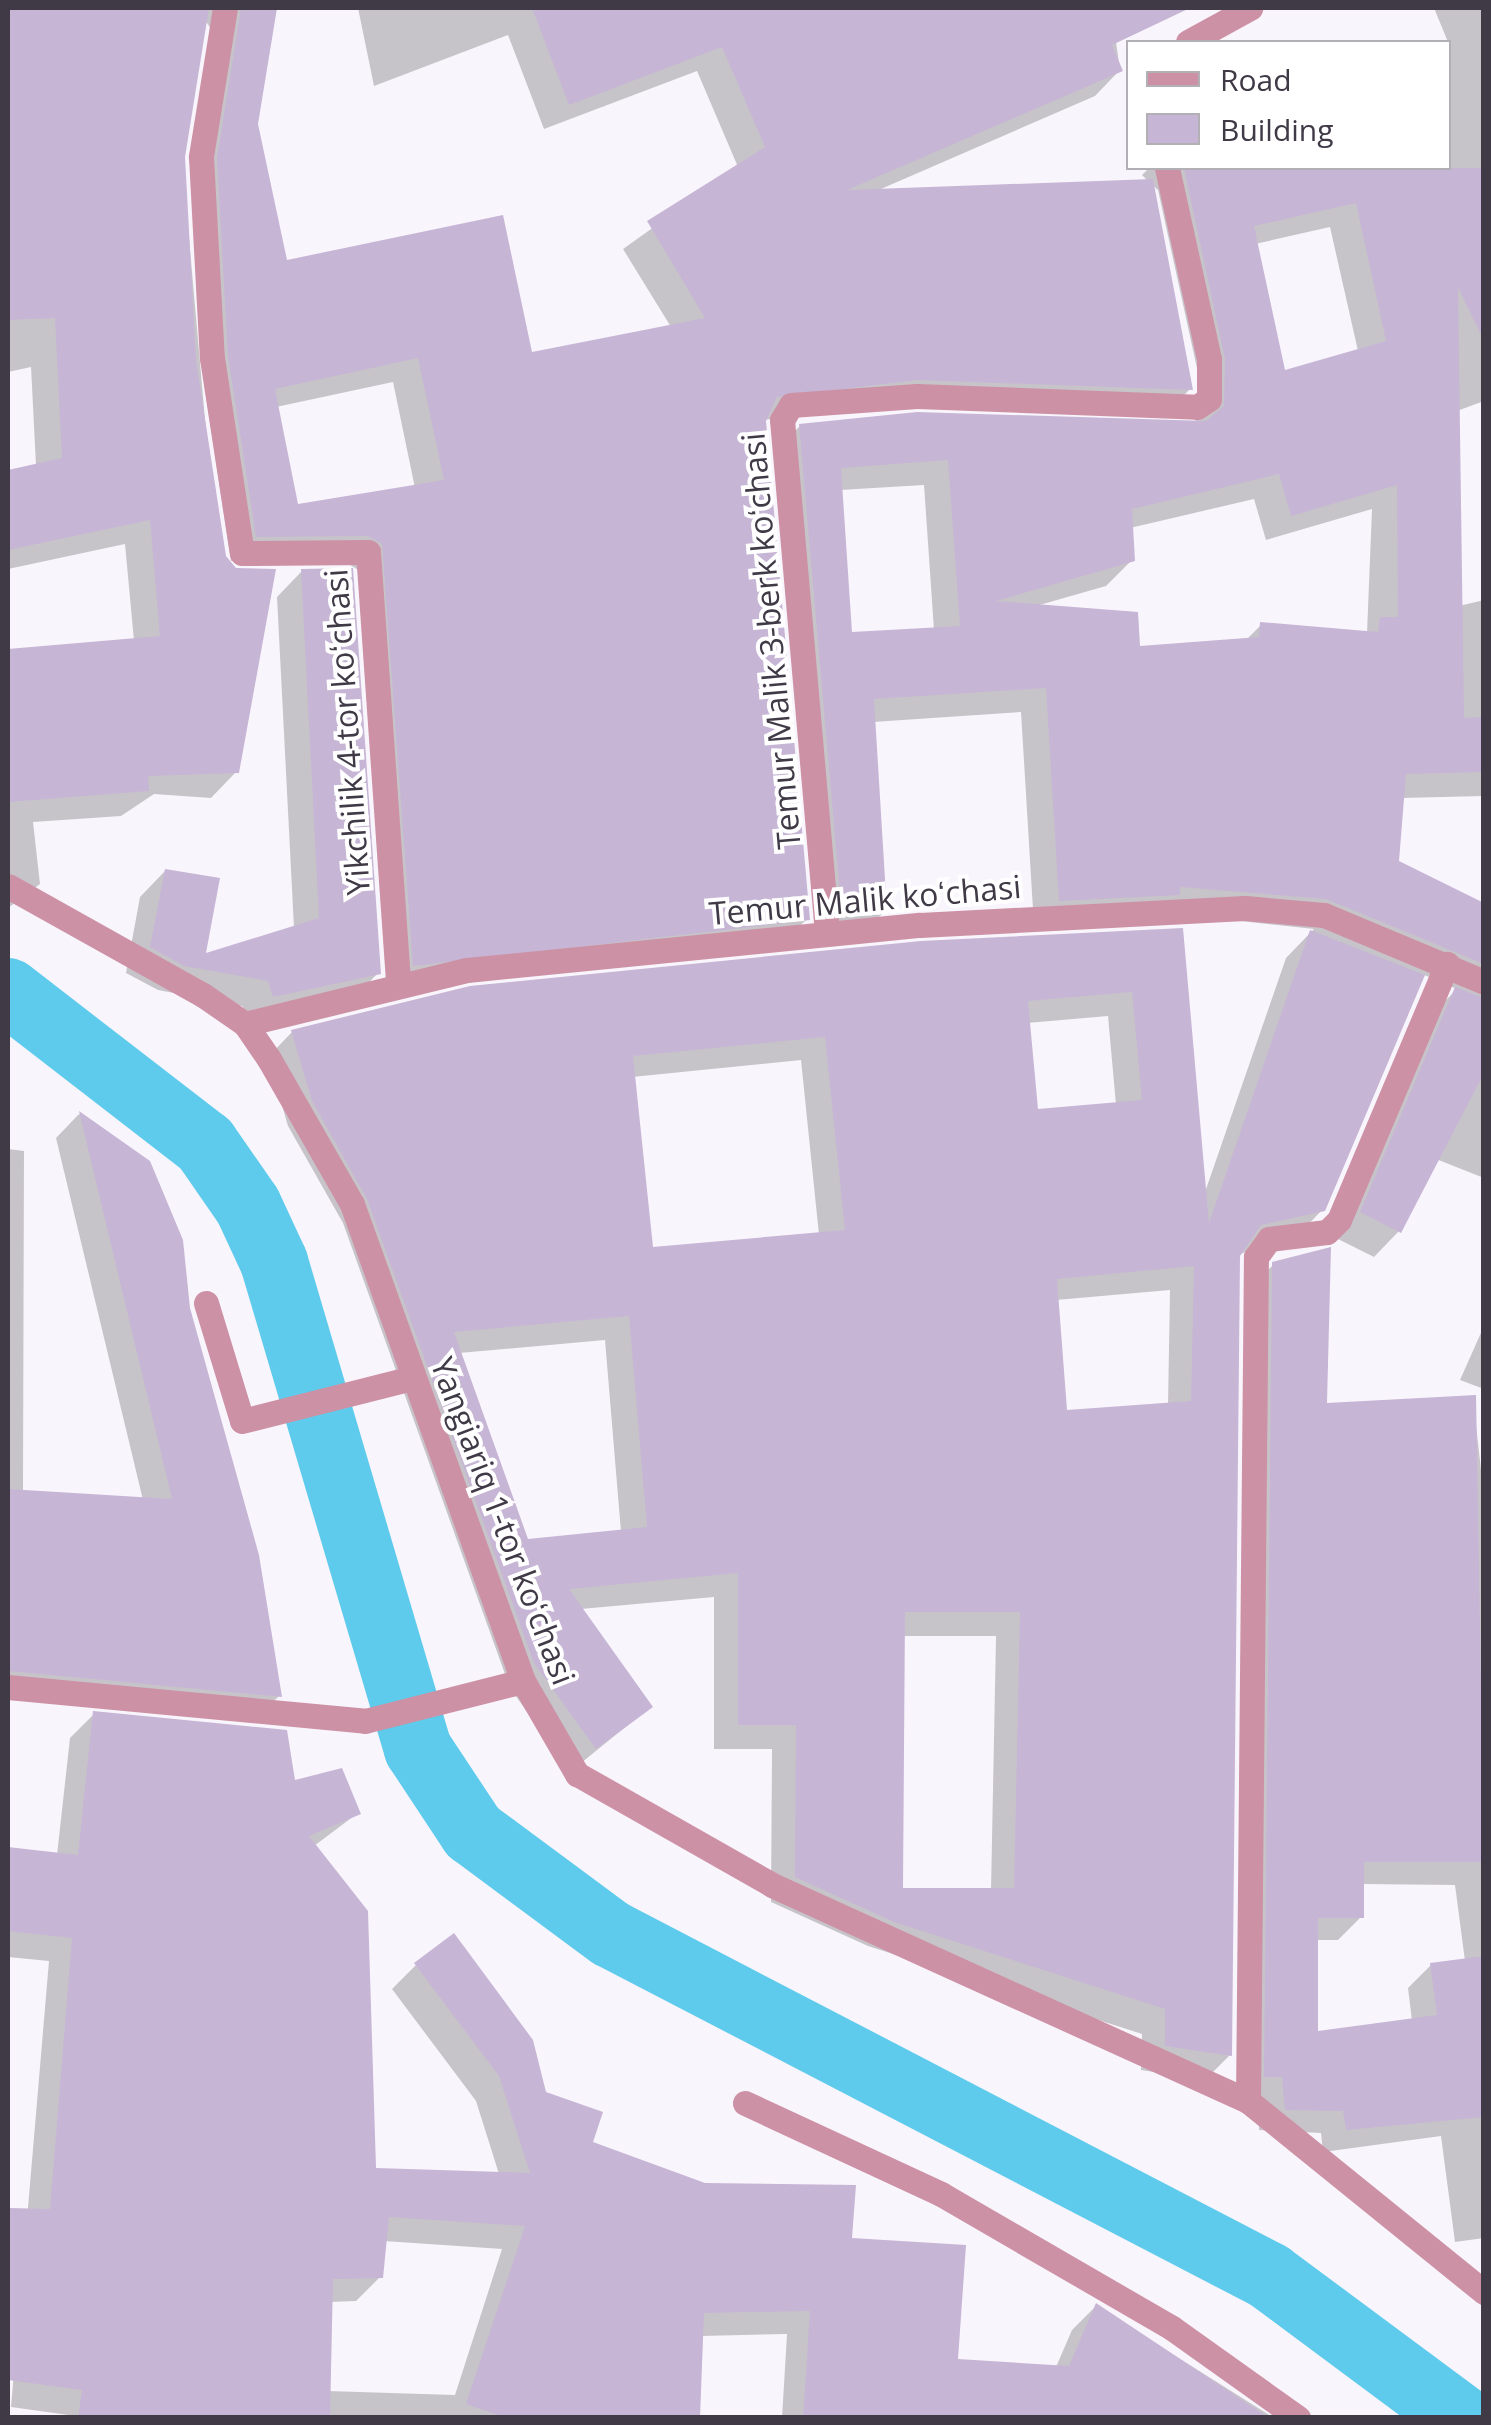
<!DOCTYPE html>
<meta charset="utf-8">
<style>
body{margin:0}
#map{position:relative;width:1491px;height:2425px;overflow:hidden;background:#f9f5fc;font-family:"Open Sans",sans-serif}
div>[style]{position:absolute}
[style*='--x']{left:calc(var(--x)*1px);top:calc(var(--y)*1px);width:calc(var(--w)*1px);rotate:calc(var(--a)*1deg)}
.shadow>*{inset:0;background:#0003}
.canal>*{height:68px;margin:-34px;padding:0 34px;transform-origin:34px;border-radius:34px;background:#5fcbec}
.building>*{inset:0;background:#c6b5d5}
.lane>*{height:25px;margin:-12.5px;padding:0 12.5px;transform-origin:12.5px;border-radius:12.5px;background:#cd91a5}
.street>*{height:25px;margin:-12.5px;padding:0 12.5px;transform-origin:12.5px;border-radius:12.5px;background:#cd91a5}
span{translate:-50% -50%;white-space:nowrap;text-align:center;line-height:1.15;-webkit-text-stroke:8px #fff;paint-order:stroke}
.street-label{font-size:32px;color:#403946}
.frame{position:absolute;inset:0;border:10px solid #403946;pointer-events:none}
.legend{position:absolute;left:1126px;top:40px;width:325px;height:130px;box-sizing:border-box;background:#fff;border:2px solid #b3b0b5;margin:0;padding:12px 18px;list-style:none;font-size:30px;color:#403946}
.legend li{display:flex;align-items:center;gap:20px;height:50px}
.legend b{width:50px;border:2px solid #b3b0b5}
</style>
<div id="map">
<div class="shadow">
<i style="clip-path:polygon(evenodd,8px 8px,274px 8px,256px 124px,285px 263px,530px 355px,671px 327px,623px 249px,738px 167px,697px 71px,544px 129px,508px 35px,374px 86px,358px 8px,1184px 8px,1116px 42px,1120px 70px,1095px 96px,874px 192px,1149px 182px,1142px 175px,1149px 168px,1448px 168px,1448px 42px,1434px 8px,1484px 8px,1484px 401px,1457px 411px,1459px 606px,1484px 600px,1484px 796px,1402px 798px,1396px 863px,1484px 906px,1484px 1178px,1436px 1159px,1399px 1231px,1374px 1257px,1336px 1238px,1430px 1016px,1457px 989px,1422px 974px,1323px 1209px,1298px 1235px,1237px 1255px,1230px 2055px,1205px 2080px,1141px 2070px,1142px 2034px,868px 1946px,771px 1902px,772px 1749px,714px 1749px,714px 1597px,581px 1609px,650px 1707px,570px 1772px,510px 1688px,343px 1223px,288px 1126px,268px 1057px,292px 1032px,1181px 930px,1204px 1195px,1286px 958px,1314px 929px,1159px 912px,1034px 926px,1021px 712px,873px 722px,885px 911px,859px 937px,817px 941px,774px 452px,800px 426px,1195px 426px,1200px 382px,1158px 190px,1151px 184px,1190px 389px,1165px 415px,890px 404px,763px 420px,807px 919px,781px 944px,388px 991px,360px 571px,342px 560px,231px 561px,204px 383px,217px 37px,204px 19px,182px 158px,236px 772px,211px 798px,154px 794px,121px 816px,33px 822px,40px 884px,8px 908px,8px 652px,134px 641px,125px 544px,8px 569px,8px 473px,36px 466px,31px 367px,8px 372px,8px 8px,1330px 227px,1358px 351px,1284px 373px,1255px 244px,1330px 227px,8px 8px,393px 382px,415px 488px,296px 507px,276px 407px,393px 382px,8px 8px,924px 485px,934px 630px,850px 635px,840px 490px,924px 485px,8px 8px,1254px 499px,1266px 540px,1372px 509px,1367px 633px,1261px 625px,1245px 641px,1138px 648px,1036px 606px,1106px 586px,1132px 560px,1130px 528px,1254px 499px,8px 8px,1108px 1016px,1116px 1105px,1035px 1112px,1027px 1023px,1108px 1016px,8px 8px,801px 1060px,819px 1235px,651px 1250px,632px 1077px,801px 1060px,8px 8px,1170px 1290px,1168px 1405px,1065px 1412px,1056px 1300px,1170px 1290px,8px 8px,605px 1340px,621px 1532px,527px 1541px,459px 1353px,605px 1340px,8px 8px,902px 1636px,996px 1636px,991px 1890px,901px 1890px,902px 1636px)"></i>
<i style="clip-path:polygon(302px 571px,378px 973px,353px 999px,256px 1023px,242px 1006px,158px 990px,126px 973px,140px 897px,165px 871px,203px 957px,294px 928px,277px 597px)"></i>
<i style="clip-path:polygon(79px 1114px,147px 1163px,279px 1696px,255px 1720px,8px 1696px,8px 1149px,24px 1151px,23px 1492px,143px 1500px,56px 1138px)"></i>
<i style="clip-path:polygon(evenodd,1273px 1265px,1325px 1406px,1473px 1398px,1484px 1497px,1484px 2238px,1455px 2242px,1441px 2136px,1323px 2152px,1321px 2133px,1259px 2130px,1250px 1288px,1273px 1265px,1362px 1884px,1455px 1885px,1465px 1961px,1431px 1965px,1408px 1988px,1412px 2021px,1315px 2034px,1316px 1940px,1338px 1940px,1362px 1916px,1362px 1884px)"></i>
<i style="clip-path:polygon(1484px 1326px,1484px 1389px,1460px 1380px)"></i>
<i style="clip-path:polygon(evenodd,94px 1714px,358px 1813px,314px 1846px,374px 2170px,499px 2174px,476px 2101px,392px 1989px,416px 1965px,590px 2144px,850px 2240px,956px 2361px,1056px 2367px,1072px 2330px,1096px 2306px,1274px 2418px,782px 2418px,787px 2334px,701px 2336px,698px 2418px,90px 2418px,11px 2407px,49px 1961px,8px 1957px,8px 1850px,57px 1855px,70px 1738px,94px 1714px,384px 2241px,502px 2249px,455px 2395px,328px 2391px,330px 2302px,356px 2301px,380px 2277px,384px 2241px)"></i>
</div>
<div class="canal">
<i style="--x:8;--y:992;--w:249;--a:37.7"></i>
<i style="--x:205;--y:1144;--w:75;--a:55.3"></i>
<i style="--x:248;--y:1206;--w:62;--a:65.1"></i>
<i style="--x:274;--y:1262;--w:508;--a:73.53"></i>
<i style="--x:418;--y:1749;--w:100;--a:56.5"></i>
<i style="--x:473;--y:1832;--w:172;--a:36.5"></i>
<i style="--x:611;--y:1934;--w:742;--a:27.46"></i>
<i style="--x:1269;--y:2276;--w:238;--a:36.6"></i>
</div>
<div class="building">
<i style="clip-path:polygon(8px 8px,209px 8px,185px 157px,196px 360px,226px 556px,236px 568px,276px 569px,239px 773px,148px 776px,149px 791px,8px 802px,8px 649px,160px 636px,150px 520px,8px 550px,8px 470px,62px 458px,55px 318px,8px 320px)"></i>
<i style="clip-path:polygon(evenodd,241px 8px,277px 8px,258px 124px,287px 260px,503px 215px,532px 352px,705px 318px,647px 221px,765px 147px,722px 47px,569px 105px,532px 8px,1190px 8px,1112px 45px,1123px 71px,847px 190px,1153px 179px,1193px 390px,917px 380px,777px 397px,766px 421px,810px 920px,413px 966px,382px 544px,368px 536px,256px 537px,228px 356px,217px 158px,241px 8px,418px 358px,444px 480px,298px 504px,275px 389px,418px 358px)"></i>
<i style="clip-path:polygon(evenodd,1184px 168px,1484px 168px,1484px 341px,1458px 287px,1464px 718px,1484px 717px,1484px 772px,1406px 774px,1399px 861px,1484px 903px,1484px 964px,1326px 899px,1180px 887px,1180px 895px,1059px 901px,1046px 688px,874px 699px,887px 912px,842px 916px,799px 424px,917px 412px,1206px 421px,1224px 406px,1225px 359px,1184px 168px,1356px 203px,1386px 341px,1285px 370px,1254px 226px,1356px 203px,1184px 168px,948px 460px,960px 626px,852px 632px,841px 468px,948px 460px,1184px 168px,1279px 474px,1291px 516px,1397px 485px,1398px 617px,1380px 617px,1378px 632px,1260px 622px,1259px 637px,1140px 646px,1138px 612px,996px 601px,1135px 561px,1132px 509px,1279px 474px)"></i>
<i style="clip-path:polygon(353px 568px,381px 974px,273px 997px,268px 981px,184px 966px,150px 947px,165px 869px,220px 878px,206px 953px,319px 918px,301px 569px)"></i>
<i style="clip-path:polygon(evenodd,1183px 928px,1209px 1223px,1310px 930px,1425px 975px,1325px 1211px,1261px 1225px,1240px 1256px,1232px 2056px,1165px 2046px,1165px 2009px,894px 1922px,795px 1877px,796px 1725px,738px 1725px,738px 1573px,569px 1589px,653px 1707px,596px 1749px,534px 1663px,367px 1199px,312px 1101px,291px 1030px,470px 986px,921px 941px,1183px 928px,1132px 992px,1142px 1100px,1038px 1109px,1028px 1001px,1132px 992px,1183px 928px,825px 1037px,845px 1230px,653px 1247px,633px 1056px,825px 1037px,1183px 928px,1194px 1266px,1191px 1401px,1067px 1410px,1057px 1279px,1194px 1266px,1183px 928px,629px 1316px,647px 1527px,528px 1539px,454px 1332px,629px 1316px,1183px 928px,905px 1612px,1020px 1612px,1014px 1888px,903px 1888px,905px 1612px)"></i>
<i style="clip-path:polygon(1455px 987px,1484px 998px,1484px 1073px,1401px 1233px,1360px 1212px)"></i>
<i style="clip-path:polygon(79px 1111px,150px 1161px,183px 1240px,190px 1308px,259px 1555px,282px 1697px,9px 1671px,8px 1489px,172px 1499px)"></i>
<i style="clip-path:polygon(1331px 1247px,1327px 1403px,1476px 1395px,1484px 1862px,1364px 1862px,1364px 1918px,1318px 1918px,1318px 2031px,1437px 2015px,1430px 1963px,1484px 1956px,1484px 2117px,1346px 2130px,1343px 2111px,1285px 2110px,1282px 2077px,1264px 2077px,1272px 1262px)"></i>
<i style="clip-path:polygon(93px 1711px,287px 1730px,295px 1780px,342px 1768px,361px 1814px,309px 1836px,368px 1911px,376px 2168px,530px 2173px,499px 2076px,414px 1963px,454px 1933px,533px 2040px,546px 2092px,603px 2112px,593px 2142px,705px 2183px,856px 2185px,852px 2238px,966px 2245px,958px 2359px,1069px 2366px,1096px 2303px,1269px 2418px,803px 2418px,810px 2311px,704px 2313px,700px 2418px,507px 2418px,466px 2404px,525px 2226px,389px 2217px,383px 2278px,333px 2279px,330px 2418px,78px 2418px,82px 2390px,8px 2380px,8px 2208px,50px 2209px,72px 1938px,8px 1931px,8px 1847px,78px 1855px)"></i>
</div>
<div class="lane">
<i style="--x:206;--y:1303;--w:123;--a:73"></i>
<i style="--x:242;--y:1421;--w:175;--a:-14.2"></i>
</div>
<div class="street">
<i style="--x:225;--y:8;--w:151;--a:99.2"></i>
<i style="--x:201;--y:157;--w:201;--a:86.9"></i>
<i style="--x:212;--y:358;--w:197;--a:81.3"></i>
<i style="--x:242;--y:553;--w:126;--a:-0.5"></i>
<i style="--x:368;--y:552;--w:433;--a:86"></i>
<i style="--x:1188;--y:42;--w:71;--a:-28.7"></i>
<i style="--x:8;--y:886;--w:223;--a:29.2"></i>
<i style="--x:203;--y:995;--w:51;--a:34.6"></i>
<i style="--x:245;--y:1024;--w:42;--a:55.6"></i>
<i style="--x:269;--y:1059;--w:167;--a:60.2"></i>
<i style="--x:352;--y:1204;--w:507;--a:70.28"></i>
<i style="--x:523;--y:1681;--w:108;--a:59.9"></i>
<i style="--x:577;--y:1774;--w:224;--a:29.6"></i>
<i style="--x:772;--y:1885;--w:523;--a:24.41"></i>
<i style="--x:1248;--y:2101;--w:304;--a:39"></i>
<i style="--x:827;--y:933;--w:515;--a:-95.01"></i>
<i style="--x:782;--y:420;--w:17;--a:-59"></i>
<i style="--x:791;--y:405;--w:126;--a:-4.1"></i>
<i style="--x:917;--y:396;--w:280;--a:2.2"></i>
<i style="--x:1197;--y:407;--w:14;--a:-34"></i>
<i style="--x:1209;--y:399;--w:40;--a:-90"></i>
<i style="--x:1209;--y:359;--w:196;--a:-102.4"></i>
<i style="--x:245;--y:1024;--w:228;--a:-13.7"></i>
<i style="--x:467;--y:970;--w:455;--a:-5.7"></i>
<i style="--x:920;--y:925;--w:325;--a:-3"></i>
<i style="--x:1245;--y:908;--w:79;--a:5.1"></i>
<i style="--x:1324;--y:915;--w:173;--a:22.7"></i>
<i style="--x:8;--y:1687;--w:359;--a:5.4"></i>
<i style="--x:365;--y:1721;--w:163;--a:-14.2"></i>
<i style="--x:1248;--y:2101;--w:844;--a:-89.46"></i>
<i style="--x:1256;--y:1257;--w:22;--a:-54"></i>
<i style="--x:1269;--y:1239;--w:58;--a:-6.9"></i>
<i style="--x:1327;--y:1232;--w:17;--a:-45"></i>
<i style="--x:1339;--y:1220;--w:278;--a:-67.1"></i>
<i style="--x:745;--y:2103;--w:216;--a:24.9"></i>
<i style="--x:941;--y:2194;--w:267;--a:30.1"></i>
<i style="--x:1172;--y:2328;--w:155;--a:35.5"></i>
</div>
<div class="street-label">
<span style="left:771px;top:641px;rotate:-95deg">Temur Malik 3-berk koʻchasi</span>
<span style="left:347px;top:732px;rotate:-94deg">Yikchilik 4-tor koʻchasi</span>
<span style="left:865px;top:900px;rotate:-5deg">Temur Malik koʻchasi</span>
<span style="left:503px;top:1521px;rotate:69deg">Yangiariq 1-tor koʻchasi</span>
</div>
<div class="frame"></div>
<ul class="legend">
<li><b style="height:12px;background:#cd91a5"></b>Road</li>
<li><b style="height:28px;background:#c6b5d5"></b>Building</li>
</ul>
</div>
